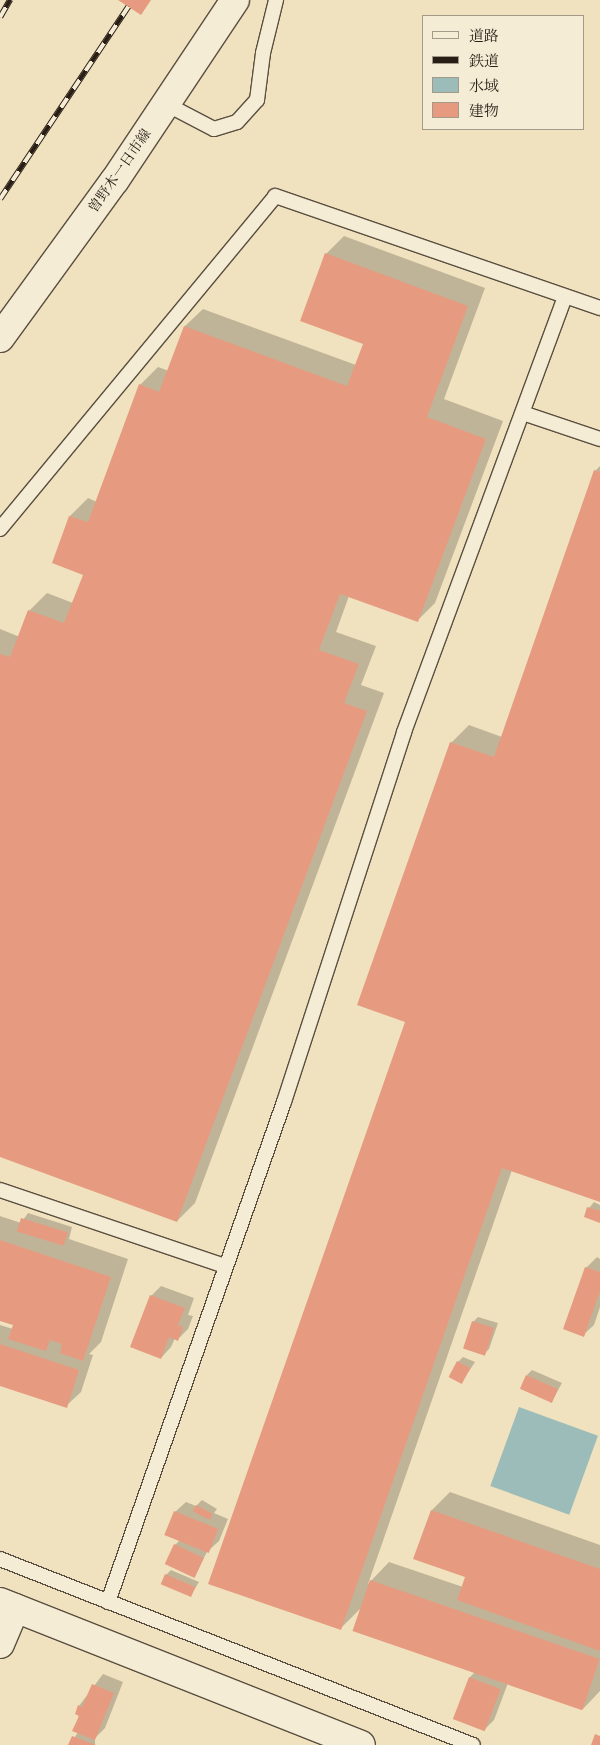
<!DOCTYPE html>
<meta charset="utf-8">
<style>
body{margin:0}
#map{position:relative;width:600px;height:1745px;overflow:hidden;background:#f0e2be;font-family:Alegreya,"Noto Serif JP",serif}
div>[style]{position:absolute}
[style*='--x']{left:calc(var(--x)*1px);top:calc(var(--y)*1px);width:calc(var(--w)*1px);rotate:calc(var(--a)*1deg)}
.water>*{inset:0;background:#9cbcb9;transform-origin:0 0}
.shadow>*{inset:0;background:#0003}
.building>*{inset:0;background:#e69b80;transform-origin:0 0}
.roads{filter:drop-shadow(1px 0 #5a4f40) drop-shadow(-1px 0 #5a4f40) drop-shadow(0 1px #5a4f40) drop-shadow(0 -1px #5a4f40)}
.service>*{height:14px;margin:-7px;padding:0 7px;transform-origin:7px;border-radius:7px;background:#f5ecd5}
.minor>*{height:28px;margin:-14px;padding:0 14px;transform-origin:14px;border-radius:14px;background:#f5ecd5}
.secondary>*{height:28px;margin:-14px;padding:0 14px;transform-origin:14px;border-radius:14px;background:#f5ecd5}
.rail>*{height:5.5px;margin-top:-2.75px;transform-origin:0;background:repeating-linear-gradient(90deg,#f5ecd5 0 11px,#281e16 0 22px);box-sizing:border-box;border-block:1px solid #281e16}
span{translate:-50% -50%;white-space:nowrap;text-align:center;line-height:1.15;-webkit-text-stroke:5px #f5ecd5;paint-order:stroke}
.street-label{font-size:14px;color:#281e16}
.legend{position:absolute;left:422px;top:15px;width:162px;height:115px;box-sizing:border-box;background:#f5ecd5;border:1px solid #a39a89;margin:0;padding:6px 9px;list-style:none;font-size:15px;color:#281e16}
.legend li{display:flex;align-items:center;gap:10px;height:25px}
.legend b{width:25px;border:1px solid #a39a89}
</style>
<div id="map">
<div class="water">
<i style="left:519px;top:1407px;width:84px;height:84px;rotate:20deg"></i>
</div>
<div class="shadow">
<i style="clip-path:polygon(344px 236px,485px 288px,444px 399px,503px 421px,435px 603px,417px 621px,349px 596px,336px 632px,376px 646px,361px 685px,384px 693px,195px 1203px,177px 1221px,0 1156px,0 629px,20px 637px,29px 611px,47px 593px,73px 603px,84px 574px,54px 562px,70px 516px,88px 498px,97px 502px,140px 385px,158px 367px,169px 371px,185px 326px,203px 309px,356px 365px,364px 343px,326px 254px)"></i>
<i style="clip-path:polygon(600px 466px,600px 1201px,512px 1170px,368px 1584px,389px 1562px,463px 1587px,466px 1577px,432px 1510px,450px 1492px,600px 1545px,600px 1691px,583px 1709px,508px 1683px,494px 1720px,484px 1730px,454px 1719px,470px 1677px,475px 1672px,362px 1607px,341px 1628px,407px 1021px,451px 743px,469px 725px,502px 737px,596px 470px)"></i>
<i style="clip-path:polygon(594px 1202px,600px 1205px,600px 1221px,589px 1208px)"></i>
<i style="clip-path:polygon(28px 1213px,72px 1227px,69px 1239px,128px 1259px,101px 1342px,89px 1354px,93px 1355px,81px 1392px,66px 1406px,0 1385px,0 1325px,13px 1329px,14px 1325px,0 1320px,0 1216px,21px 1223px)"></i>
<i style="clip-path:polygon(597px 1257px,600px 1259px,600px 1307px,594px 1325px,583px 1335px,586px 1268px)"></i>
<i style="clip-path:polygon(161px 1286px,194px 1298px,188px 1315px,193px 1316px,188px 1329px,178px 1339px,175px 1338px,171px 1347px,161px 1358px,151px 1296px)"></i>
<i style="clip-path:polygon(478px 1317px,498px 1323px,489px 1349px,484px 1354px,473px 1322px)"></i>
<i style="clip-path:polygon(463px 1357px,475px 1362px,462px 1382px,458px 1362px)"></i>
<i style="clip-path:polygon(532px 1370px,562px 1383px,552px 1401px,527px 1375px)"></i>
<i style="clip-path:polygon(202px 1500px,217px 1509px,214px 1513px,228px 1519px,219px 1541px,207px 1552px,194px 1577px,175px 1545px,180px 1540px,175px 1512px,186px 1502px,196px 1506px)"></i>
<i style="clip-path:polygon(171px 1570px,199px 1582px,191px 1595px,166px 1575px)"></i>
<i style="clip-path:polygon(103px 1674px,123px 1682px,105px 1728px,95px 1738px,95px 1745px,70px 1745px,78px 1732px,79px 1706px)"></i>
</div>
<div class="building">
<i style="clip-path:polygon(118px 0,151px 0,141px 15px)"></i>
<i style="clip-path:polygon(325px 253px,468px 306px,427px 417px,486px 439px,418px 622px,340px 594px,319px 650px,359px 664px,344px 703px,367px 711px,177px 1222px,0 1157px,0 654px,10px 657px,28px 610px,64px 623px,83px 575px,52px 563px,69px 516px,88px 522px,139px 384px,159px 392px,184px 326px,347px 386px,363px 344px,300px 321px)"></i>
<i style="clip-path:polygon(594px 470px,600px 472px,600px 1202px,502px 1168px,341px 1630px,208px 1584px,405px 1022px,357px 1005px,450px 742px,494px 757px)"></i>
<i style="clip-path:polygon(587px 1207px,600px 1211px,600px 1223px,584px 1217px)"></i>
<i style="left:21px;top:1218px;width:49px;height:14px;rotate:17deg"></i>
<i style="clip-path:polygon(0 1240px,111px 1277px,83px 1361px,60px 1353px,62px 1344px,50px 1340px,46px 1351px,8px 1339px,13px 1325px,0 1321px)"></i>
<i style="clip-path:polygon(585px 1267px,600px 1272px,600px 1291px,584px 1337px,563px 1329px)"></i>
<i style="clip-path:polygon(150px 1295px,185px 1308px,178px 1325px,183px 1327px,178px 1341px,169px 1337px,161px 1359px,130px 1347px)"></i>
<i style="left:472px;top:1321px;width:23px;height:29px;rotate:18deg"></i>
<i style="clip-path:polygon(0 1344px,79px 1370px,67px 1408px,0 1386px)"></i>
<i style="left:457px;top:1361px;width:15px;height:18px;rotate:28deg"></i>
<i style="left:526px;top:1375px;width:35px;height:15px;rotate:24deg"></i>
<i style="left:196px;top:1505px;width:19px;height:7px;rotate:28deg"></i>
<i style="clip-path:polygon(431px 1510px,600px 1569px,600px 1651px,457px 1600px,465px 1577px,413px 1559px)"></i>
<i style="left:174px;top:1511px;width:48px;height:26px;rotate:22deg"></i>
<i style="left:174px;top:1544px;width:33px;height:22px;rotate:25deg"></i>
<i style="left:165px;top:1574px;width:33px;height:11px;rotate:23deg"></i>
<i style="left:370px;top:1580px;width:243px;height:54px;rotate:19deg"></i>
<i style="left:469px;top:1677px;width:34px;height:45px;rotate:21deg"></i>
<i style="clip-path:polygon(92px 1684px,114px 1693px,95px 1740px,72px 1731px,79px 1716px,75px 1714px,78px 1705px,82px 1707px)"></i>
<i style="clip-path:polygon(595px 1734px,600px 1736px,600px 1745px,591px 1745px)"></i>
<i style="clip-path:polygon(72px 1736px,96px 1745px,68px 1745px)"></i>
</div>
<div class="roads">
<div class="service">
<i style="--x:166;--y:104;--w:54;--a:27.5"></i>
<i style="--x:214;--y:129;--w:24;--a:-17"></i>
<i style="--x:237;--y:122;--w:30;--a:-48"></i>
<i style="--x:257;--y:100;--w:47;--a:-82.7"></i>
<i style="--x:263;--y:53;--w:55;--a:-76.2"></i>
<i style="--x:523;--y:413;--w:81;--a:18.7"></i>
<i style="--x:0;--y:529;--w:432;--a:-50.4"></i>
<i style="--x:275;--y:196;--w:344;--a:19"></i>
<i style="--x:0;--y:1190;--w:237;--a:18.7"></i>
<i style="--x:0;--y:1559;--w:508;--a:21.47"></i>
<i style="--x:108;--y:1602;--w:530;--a:-70.61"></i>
<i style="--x:284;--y:1102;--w:389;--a:-72"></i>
<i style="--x:404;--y:732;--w:464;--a:-69.7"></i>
</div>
<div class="minor">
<i style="--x:0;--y:1602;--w:388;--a:21.6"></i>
<i style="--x:0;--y:1644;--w:39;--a:-67"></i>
</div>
<div class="secondary">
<i style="--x:0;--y:338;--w:195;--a:-54"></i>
<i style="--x:115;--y:180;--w:216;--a:-56.3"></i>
</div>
</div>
<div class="rail">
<i style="--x:0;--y:17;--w:20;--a:-60"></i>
<i style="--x:0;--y:199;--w:231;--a:-56.3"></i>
</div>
<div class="street-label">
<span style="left:120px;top:171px;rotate:-55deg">曽野木一日市線</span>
</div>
<ul class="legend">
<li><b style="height:6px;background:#f5ecd5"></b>道路</li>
<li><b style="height:6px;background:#281e16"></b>鉄道</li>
<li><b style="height:14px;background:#9cbcb9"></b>水域</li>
<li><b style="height:14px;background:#e69b80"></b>建物</li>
</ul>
</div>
